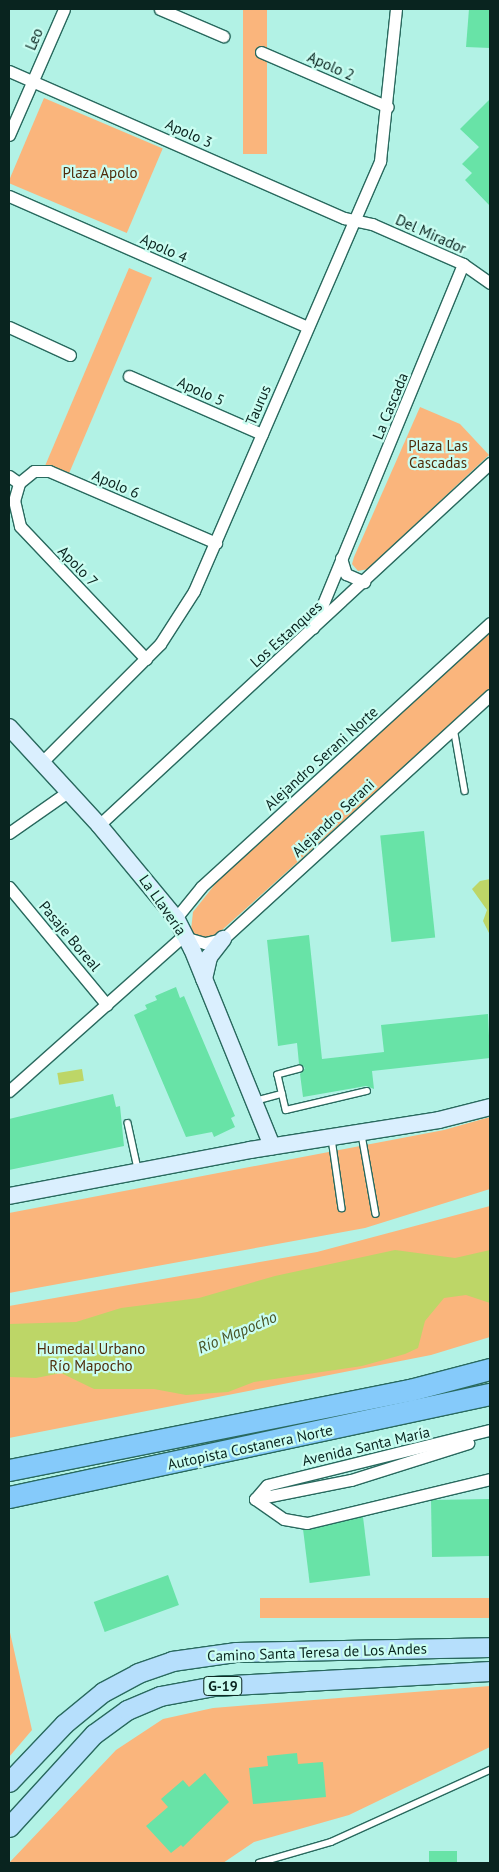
<!DOCTYPE html>
<meta charset="utf-8">
<style>
body{margin:0}
#map{position:relative;width:499px;height:1872px;overflow:hidden;background:#b2f2e5;font-family:"PT Sans",sans-serif}
div>[style]{position:absolute}
[style*='--x']{left:calc(var(--x)*1px);top:calc(var(--y)*1px);width:calc(var(--w)*1px);rotate:calc(var(--a)*1deg)}
.green>*{inset:0;background:#fab57c;transform-origin:0 0}
.water>*{inset:0;background:#bdd667;transform-origin:0 0}
.building>*{inset:0;background:#68e3a7;transform-origin:0 0}
.roads{filter:drop-shadow(1px 0 #29695e) drop-shadow(-1px 0 #29695e) drop-shadow(0 1px #29695e) drop-shadow(0 -1px #29695e)}
.lane>*{height:5.5px;margin:-2.75px;padding:0 2.75px;transform-origin:2.75px;border-radius:2.75px;background:#fff}
.street>*{height:11px;margin:-5.5px;padding:0 5.5px;transform-origin:5.5px;border-radius:5.5px;background:#fff}
.secondary>*{height:16px;margin:-8px;padding:0 8px;transform-origin:8px;border-radius:8px;background:#daeffe}
.primary>*{height:19px;margin:-9.5px;padding:0 9.5px;transform-origin:9.5px;border-radius:9.5px;background:#b6dffc}
.highway>*{height:21px;margin:-10.5px;padding:0 10.5px;transform-origin:10.5px;border-radius:10.5px;background:#85cafa}
span{translate:-50% -50%;white-space:nowrap;text-align:center;line-height:1.15;-webkit-text-stroke:4.5px #cafdf1;paint-order:stroke}
.shield-label span{padding:1px 4px;background:#cafdf1;border:1px solid;border-radius:4px;-webkit-text-stroke-width:0}
.shield-label{font-size:14px;color:#09241f;font-weight:700}
.street-label{font-size:15px;color:#09241f}
.park-label{font-size:15px;color:#4f2c0b}
.water-label{font-size:16px;color:#485326;font-style:italic}
.frame{position:absolute;inset:0;border:10px solid #09241f;pointer-events:none}
</style>
<div id="map">
<div class="green">
<i style="left:243px;top:9px;width:24px;height:145px"></i>
<i style="left:44px;top:98px;width:129px;height:92px;rotate:23deg"></i>
<i style="left:129px;top:268px;width:25px;height:215px;rotate:23deg"></i>
<i style="clip-path:polygon(420px 407px,460px 424px,489px 455px,368px 569px,358px 571px,352px 564px,354px 557px)"></i>
<i style="clip-path:polygon(490px 628px,490px 689px,212px 939px,198px 940px,191px 930px,193px 912px,224px 873px)"></i>
<i style="clip-path:polygon(490px 1117px,490px 1189px,365px 1228px,9px 1293px,9px 1213px,444px 1130px)"></i>
<i style="clip-path:polygon(490px 1206px,490px 1337px,431px 1355px,9px 1438px,9px 1306px,317px 1252px)"></i>
<i style="left:490px;top:1598px;width:20px;height:230px;rotate:90deg"></i>
<i style="clip-path:polygon(9px 1628px,32px 1730px,9px 1757px)"></i>
<i style="clip-path:polygon(490px 1686px,490px 1747px,349px 1815px,254px 1842px,223px 1863px,9px 1863px,116px 1750px,163px 1719px,213px 1708px)"></i>
</div>
<div class="water">
<i style="clip-path:polygon(490px 879px,490px 932px,489px 933px,483px 921px,487px 910px,472px 889px,480px 881px)"></i>
<i style="left:82px;top:1069px;width:12px;height:25px;rotate:81deg"></i>
<i style="clip-path:polygon(395px 1250px,455px 1258px,490px 1250px,490px 1303px,466px 1295px,444px 1298px,425px 1321px,418px 1348px,405px 1354px,362px 1366px,254px 1382px,228px 1392px,186px 1395px,154px 1389px,94px 1389px,61px 1373px,36px 1378px,9px 1377px,9px 1324px,76px 1322px,121px 1308px,199px 1298px,275px 1276px)"></i>
</div>
<div class="building">
<i style="clip-path:polygon(469px 9px,490px 9px,490px 48px,466px 47px)"></i>
<i style="clip-path:polygon(490px 99px,490px 206px,465px 180px,472px 173px,462px 164px,479px 147px,460px 129px)"></i>
<i style="left:424px;top:831px;width:107px;height:44px;rotate:84deg"></i>
<i style="clip-path:polygon(309px 935px,322px 1059px,384px 1052px,381px 1025px,488px 1014px,490px 1058px,372px 1071px,374px 1089px,366px 1086px,303px 1097px,300px 1074px,305px 1068px,299px 1064px,297px 1043px,278px 1046px,267px 940px)"></i>
<i style="clip-path:polygon(176px 987px,180px 998px,184px 996px,235px 1116px,231px 1118px,235px 1127px,214px 1137px,212px 1132px,186px 1137px,134px 1015px,147px 1009px,145px 1005px,157px 1000px,155px 996px)"></i>
<i style="clip-path:polygon(113px 1094px,116px 1107px,120px 1106px,124px 1146px,9px 1170px,9px 1119px)"></i>
<i style="left:489px;top:1499px;width:57px;height:58px;rotate:89deg"></i>
<i style="left:363px;top:1517px;width:59px;height:61px;rotate:83deg"></i>
<i style="left:168px;top:1575px;width:32px;height:79px;rotate:70deg"></i>
<i style="clip-path:polygon(297px 1753px,298px 1764px,323px 1762px,326px 1797px,253px 1804px,249px 1768px,268px 1766px,267px 1756px)"></i>
<i style="clip-path:polygon(205px 1773px,229px 1802px,183px 1847px,181px 1845px,171px 1853px,146px 1826px,168px 1807px,161px 1799px,183px 1780px,189px 1787px)"></i>
<i style="left:457px;top:1851px;width:12px;height:28px;rotate:90deg"></i>
</div>
<div class="roads">
<div class="lane">
<i style="--x:454;--y:728;--w:64;--a:80.1"></i>
<i style="--x:300;--y:1069;--w:23;--a:165"></i>
<i style="--x:278;--y:1075;--w:36;--a:77"></i>
<i style="--x:286;--y:1110;--w:83;--a:-13.2"></i>
<i style="--x:255;--y:1101;--w:28;--a:-15"></i>
<i style="--x:128;--y:1123;--w:47;--a:77.7"></i>
<i style="--x:362;--y:1135;--w:80;--a:80"></i>
<i style="--x:332;--y:1139;--w:70;--a:81.8"></i>
<i style="--x:259;--y:1863;--w:75;--a:-16.3"></i>
<i style="--x:331;--y:1842;--w:175;--a:-24.4"></i>
</div>
<div class="street">
<i style="--x:160;--y:9;--w:69;--a:23.2"></i>
<i style="--x:261;--y:52;--w:138;--a:23.4"></i>
<i style="--x:9;--y:71;--w:366;--a:23.7"></i>
<i style="--x:344;--y:218;--w:29;--a:12"></i>
<i style="--x:372;--y:224;--w:99;--a:23.7"></i>
<i style="--x:463;--y:264;--w:33;--a:35"></i>
<i style="--x:9;--y:135;--w:137;--a:-66.4"></i>
<i style="--x:9;--y:196;--w:326;--a:23.7"></i>
<i style="--x:9;--y:327;--w:67;--a:24.7"></i>
<i style="--x:129;--y:376;--w:145;--a:23.6"></i>
<i style="--x:9;--y:476;--w:12;--a:35"></i>
<i style="--x:341;--y:558;--w:17;--a:73"></i>
<i style="--x:346;--y:574;--w:20;--a:24"></i>
<i style="--x:313;--y:628;--w:394;--a:-67.6"></i>
<i style="--x:146;--y:659;--w:183;--a:-133.5"></i>
<i style="--x:20;--y:526;--w:26;--a:-103"></i>
<i style="--x:14;--y:501;--w:19;--a:-74"></i>
<i style="--x:19;--y:483;--w:19;--a:-39"></i>
<i style="--x:34;--y:471;--w:15;--a:0"></i>
<i style="--x:49;--y:471;--w:182;--a:23.3"></i>
<i style="--x:42;--y:762;--w:167;--a:-45"></i>
<i style="--x:160;--y:644;--w:63;--a:-57.3"></i>
<i style="--x:194;--y:591;--w:469;--a:-66.6"></i>
<i style="--x:380;--y:161;--w:153;--a:-84"></i>
<i style="--x:99;--y:825;--w:533;--a:-42.79"></i>
<i style="--x:9;--y:833;--w:73;--a:-35"></i>
<i style="--x:9;--y:887;--w:153;--a:50.3"></i>
<i style="--x:176;--y:918;--w:40;--a:-51"></i>
<i style="--x:201;--y:887;--w:391;--a:-42.4"></i>
<i style="--x:187;--y:938;--w:19;--a:16"></i>
<i style="--x:205;--y:943;--w:18;--a:-13"></i>
<i style="--x:223;--y:939;--w:362;--a:-42.4"></i>
<i style="--x:9;--y:1091;--w:236;--a:-41.7"></i>
<i style="--x:255;--y:1499;--w:18;--a:-49"></i>
<i style="--x:267;--y:1485;--w:230;--a:-13.9"></i>
<i style="--x:255;--y:1499;--w:35;--a:35"></i>
<i style="--x:284;--y:1519;--w:23;--a:10"></i>
<i style="--x:307;--y:1523;--w:188;--a:-13.5"></i>
<i style="--x:255;--y:1499;--w:98;--a:-11.2"></i>
<i style="--x:351;--y:1480;--w:123;--a:-17.5"></i>
</div>
<div class="secondary">
<i style="--x:9;--y:727;--w:133;--a:47.4"></i>
<i style="--x:99;--y:825;--w:121;--a:50.4"></i>
<i style="--x:176;--y:918;--w:35;--a:63"></i>
<i style="--x:192;--y:949;--w:213;--a:67.9"></i>
<i style="--x:204;--y:979;--w:23;--a:-77"></i>
<i style="--x:209;--y:957;--w:23;--a:-52"></i>
<i style="--x:9;--y:1196;--w:245;--a:-10.8"></i>
<i style="--x:250;--y:1150;--w:191;--a:-9"></i>
<i style="--x:439;--y:1120;--w:53;--a:-14.3"></i>
</div>
<div class="primary">
<i style="--x:9;--y:1782;--w:80;--a:-46.5"></i>
<i style="--x:64;--y:1724;--w:50;--a:-39.4"></i>
<i style="--x:103;--y:1692;--w:40;--a:-28"></i>
<i style="--x:138;--y:1673;--w:36;--a:-19"></i>
<i style="--x:172;--y:1661;--w:65;--a:-8"></i>
<i style="--x:236;--y:1652;--w:254;--a:-1.1"></i>
<i style="--x:9;--y:1827;--w:126;--a:-47.6"></i>
<i style="--x:94;--y:1734;--w:41;--a:-36"></i>
<i style="--x:127;--y:1710;--w:36;--a:-23"></i>
<i style="--x:160;--y:1696;--w:55;--a:-10.5"></i>
<i style="--x:214;--y:1686;--w:276;--a:-3.1"></i>
</div>
<div class="highway">
<i style="--x:9;--y:1470;--w:409;--a:-11.3"></i>
<i style="--x:410;--y:1390;--w:83;--a:-14.7"></i>
<i style="--x:9;--y:1497;--w:492;--a:-12.1"></i>
</div>
</div>
<div class="shield-label">
<span style="left:223px;top:1686px">G-19</span>
</div>
<div class="street-label">
<span style="left:34px;top:39px;rotate:-67deg">Leo</span>
<span style="left:331px;top:66px;rotate:24deg">Apolo 2</span>
<span style="left:189px;top:133px;rotate:24deg">Apolo 3</span>
<span style="left:431px;top:234px;rotate:24deg">Del Mirador</span>
<span style="left:164px;top:248px;rotate:24deg">Apolo 4</span>
<span style="left:201px;top:391px;rotate:24deg">Apolo 5</span>
<span style="left:258px;top:405px;rotate:-67deg">Taurus</span>
<span style="left:390px;top:406px;rotate:-68deg">La Cascada</span>
<span style="left:116px;top:484px;rotate:23deg">Apolo 6</span>
<span style="left:78px;top:566px;rotate:46deg">Apolo 7</span>
<span style="left:286px;top:634px;rotate:-42deg">Los Estanques</span>
<span style="left:321px;top:758px;rotate:-42deg">Alejandro Serani Norte</span>
<span style="left:333px;top:818px;rotate:-43deg">Alejandro Serani</span>
<span style="left:163px;top:905px;rotate:55deg">La Llavería</span>
<span style="left:70px;top:936px;rotate:50deg">Pasaje Boreal</span>
<span style="left:366px;top:1446px;rotate:-13deg">Avenida Santa María</span>
<span style="left:250px;top:1447px;rotate:-12deg">Autopista Costanera Norte</span>
<span style="left:317px;top:1652px;rotate:-2deg">Camino Santa Teresa de Los Andes</span>
</div>
<div class="park-label">
<span style="left:100px;top:173px">Plaza Apolo</span>
<span style="left:438px;top:454px">Plaza Las<br>Cascadas</span>
<span style="left:91px;top:1357px">Humedal Urbano<br>Río Mapocho</span>
</div>
<div class="water-label">
<span style="left:237px;top:1332px;rotate:-23deg">Río Mapocho</span>
</div>
<div class="frame"></div>
</div>
